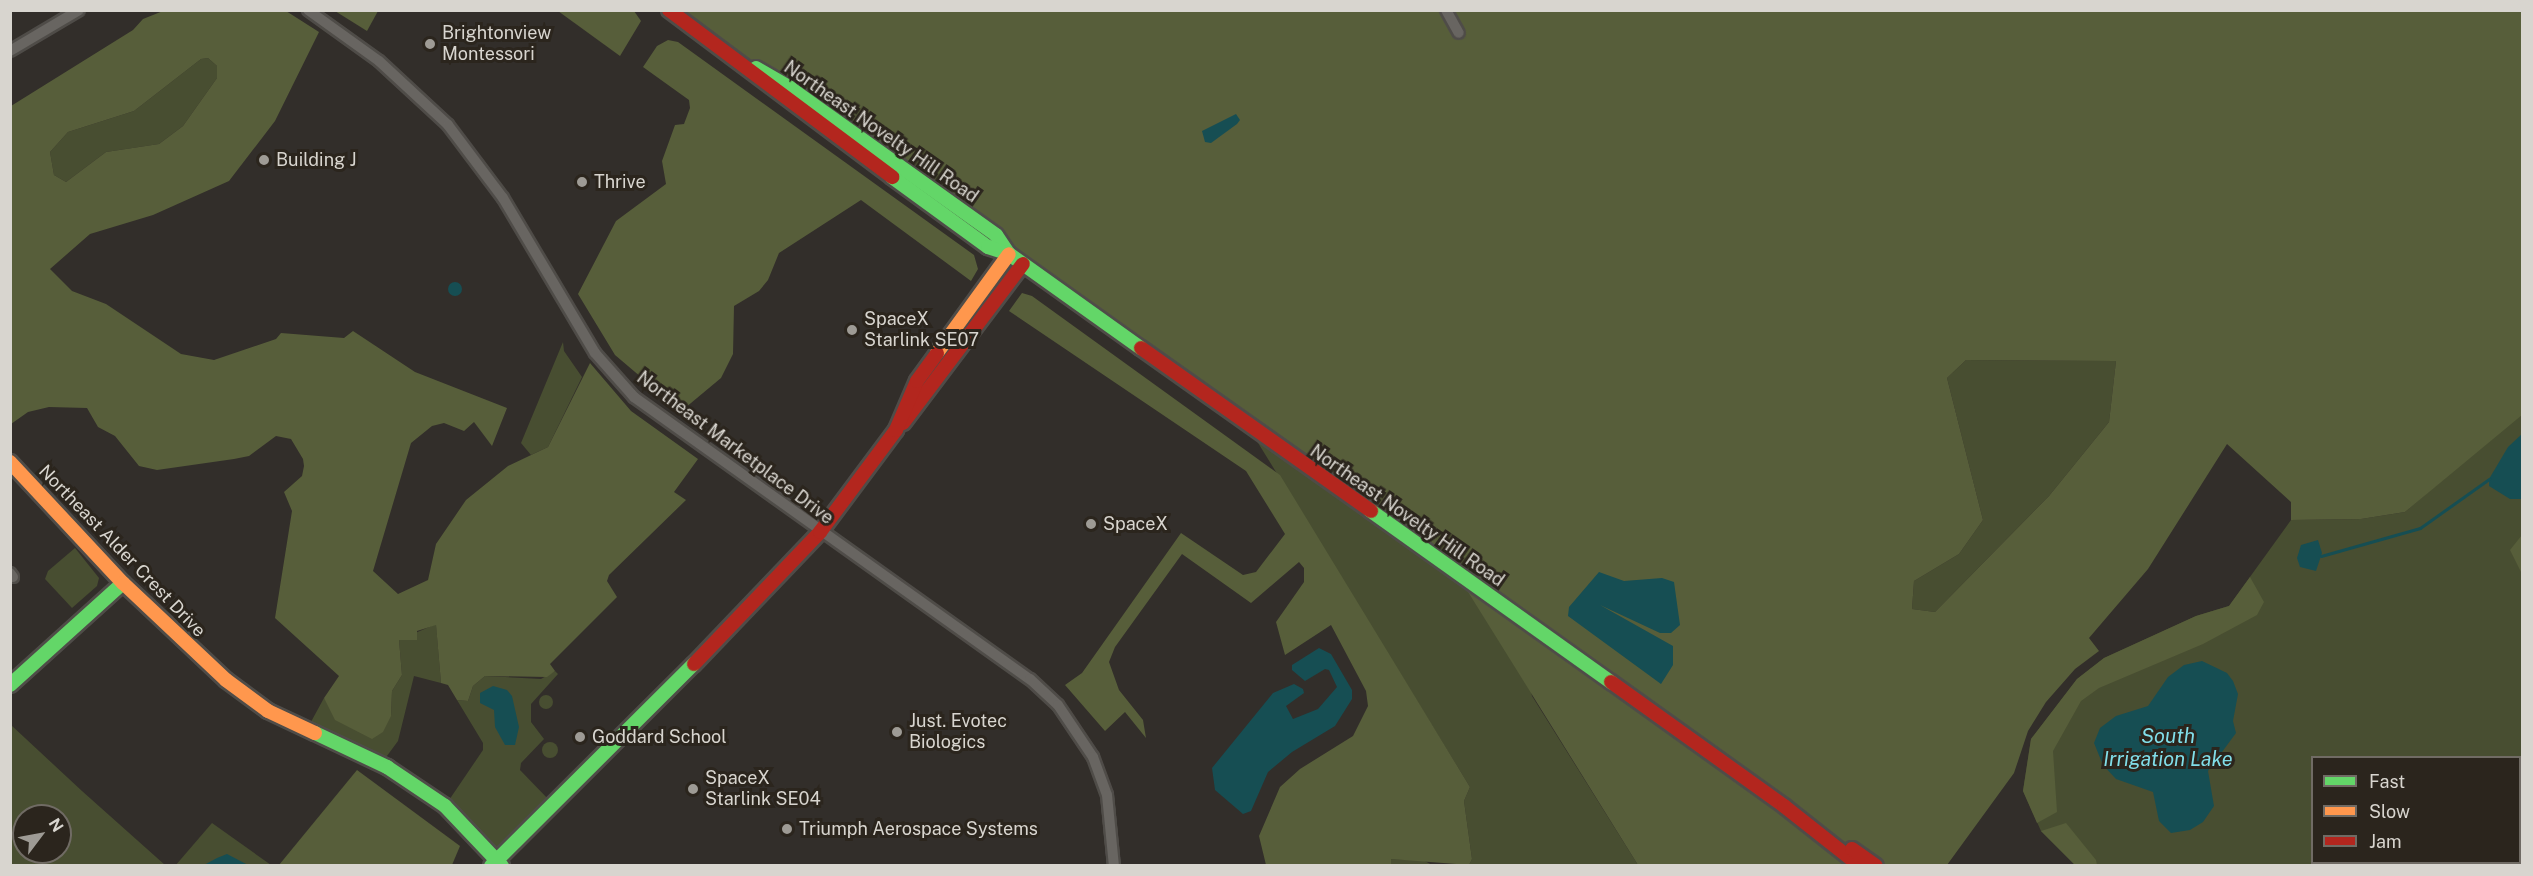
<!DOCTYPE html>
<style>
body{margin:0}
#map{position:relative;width:2533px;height:876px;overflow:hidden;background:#322e2a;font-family:"Public Sans",sans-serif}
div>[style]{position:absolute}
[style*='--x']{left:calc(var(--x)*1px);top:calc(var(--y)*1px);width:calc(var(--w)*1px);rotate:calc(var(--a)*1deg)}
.green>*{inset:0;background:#484e31}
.round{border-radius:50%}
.forest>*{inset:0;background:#575e3a}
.water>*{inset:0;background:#164e53}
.stream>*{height:3px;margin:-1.5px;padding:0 1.5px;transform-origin:1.5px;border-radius:1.5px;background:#164e53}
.roads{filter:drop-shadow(2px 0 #4f4c48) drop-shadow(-2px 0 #4f4c48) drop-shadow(0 2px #4f4c48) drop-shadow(0 -2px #4f4c48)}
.street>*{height:10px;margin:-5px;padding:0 5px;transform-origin:5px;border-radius:5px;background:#686561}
.fast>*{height:14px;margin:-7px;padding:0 7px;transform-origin:7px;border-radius:7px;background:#63d668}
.slow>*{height:14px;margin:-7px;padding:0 7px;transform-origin:7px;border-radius:7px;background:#ff974d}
.jam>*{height:14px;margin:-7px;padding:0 7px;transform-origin:7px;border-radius:7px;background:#b3261e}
.dots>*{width:16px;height:16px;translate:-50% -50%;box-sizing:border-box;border:3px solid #2b251d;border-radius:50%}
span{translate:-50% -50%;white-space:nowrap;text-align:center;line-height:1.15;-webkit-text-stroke:6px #2b251d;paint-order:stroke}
.poi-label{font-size:18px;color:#d8d5cf}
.left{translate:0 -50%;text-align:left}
.street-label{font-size:18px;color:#d8d5cf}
.water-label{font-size:20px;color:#81dee9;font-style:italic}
.frame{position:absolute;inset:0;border:12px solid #d8d5cf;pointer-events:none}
.legend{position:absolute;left:2311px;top:756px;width:210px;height:108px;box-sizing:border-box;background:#2b251d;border:2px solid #706b64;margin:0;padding:8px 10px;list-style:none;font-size:18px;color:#d8d5cf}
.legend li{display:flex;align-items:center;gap:12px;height:30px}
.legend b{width:30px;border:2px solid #706b64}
.north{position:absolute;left:12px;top:804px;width:60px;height:60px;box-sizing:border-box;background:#2b251d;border:2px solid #706b64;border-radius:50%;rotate:58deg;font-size:16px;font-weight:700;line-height:24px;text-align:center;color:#d8d5cf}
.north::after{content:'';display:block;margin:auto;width:21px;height:27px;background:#9e9b95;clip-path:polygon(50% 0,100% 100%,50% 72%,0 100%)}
</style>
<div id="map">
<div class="green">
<i style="clip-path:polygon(1208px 11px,1529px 679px,1532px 696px,1638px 865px,1469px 865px,1472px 859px,1464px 801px,1470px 787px,1247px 425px)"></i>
<i style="clip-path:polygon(208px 58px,217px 66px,217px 78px,183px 126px,159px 144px,106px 152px,66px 182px,54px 175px,50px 152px,68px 132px,134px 111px,201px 59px)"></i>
<i style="clip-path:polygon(563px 342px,564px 351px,582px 377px,548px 447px,531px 455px,521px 443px)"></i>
<i style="clip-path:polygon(1966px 360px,2116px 361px,2109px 422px,2049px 496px,1935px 612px,1912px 609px,1914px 581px,1959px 554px,1983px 520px,1947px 378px)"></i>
<i style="clip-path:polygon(evenodd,2522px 412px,2522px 865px,2075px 865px,2041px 831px,2023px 791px,2031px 739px,2077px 679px,2104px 658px,2196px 616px,2229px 606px,2291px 520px,2361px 519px,2405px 512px,2522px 412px,2312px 758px,2520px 758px,2520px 862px,2312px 862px,2312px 758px)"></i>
<i style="clip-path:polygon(75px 548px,99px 578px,97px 586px,72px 608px,45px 579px,48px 571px)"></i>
<i style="clip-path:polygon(436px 624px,441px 683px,414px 676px,398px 741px,381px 764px,306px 731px,324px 698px,330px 705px,391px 716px,392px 691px,402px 675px,399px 640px)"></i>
<i style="clip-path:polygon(555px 671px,558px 674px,531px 704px,531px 722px,544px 739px,521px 763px,520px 770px,551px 802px,496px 860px,445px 806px,483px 750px,483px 743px,457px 700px,468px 701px,473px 686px,485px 676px,541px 679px)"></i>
<i class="round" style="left:539px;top:695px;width:14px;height:14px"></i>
<i style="clip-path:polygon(evenodd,11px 725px,82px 791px,165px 865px,11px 865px,11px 725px,24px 816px,60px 816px,60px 852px,24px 852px,24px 816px)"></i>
<i class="round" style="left:542px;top:742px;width:16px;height:16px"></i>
<i style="clip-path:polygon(212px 823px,271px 865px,175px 866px)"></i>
<i style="clip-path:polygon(1390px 859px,1423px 860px,1432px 865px,1391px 865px)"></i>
</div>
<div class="forest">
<i style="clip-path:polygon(evenodd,163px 11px,286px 11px,319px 32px,275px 121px,229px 181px,153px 215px,90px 234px,50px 269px,72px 291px,106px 304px,181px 354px,214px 360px,276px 339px,281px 333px,344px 338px,353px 331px,415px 372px,507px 408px,492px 446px,474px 422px,464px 431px,444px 423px,432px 426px,411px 443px,373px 571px,398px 594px,428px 580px,436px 544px,466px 500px,508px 466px,548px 447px,590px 363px,631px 411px,698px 459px,674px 492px,686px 500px,609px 575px,607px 581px,617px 597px,550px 664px,555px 671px,547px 677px,485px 676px,473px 686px,468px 701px,457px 700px,448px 685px,441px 683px,436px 625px,417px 631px,417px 640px,399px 640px,402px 675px,392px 691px,391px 716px,383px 732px,372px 739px,335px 720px,324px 698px,339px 676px,275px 618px,292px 511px,284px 492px,302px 476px,304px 466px,303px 459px,291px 439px,276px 436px,249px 456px,234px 459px,157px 470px,139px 466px,115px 436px,98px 427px,87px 408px,49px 407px,28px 412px,11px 424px,11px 106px,133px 30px,143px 19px,163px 11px,208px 58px,217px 66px,217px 78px,183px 126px,159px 144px,106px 152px,66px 182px,54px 175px,50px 152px,68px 132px,134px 111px,201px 59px,208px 58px)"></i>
<i style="clip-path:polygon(335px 11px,378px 11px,367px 31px)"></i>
<i style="clip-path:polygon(558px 11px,634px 11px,641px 21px,620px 56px)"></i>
<i style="clip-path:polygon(evenodd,669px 11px,2522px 11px,2522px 415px,2405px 512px,2361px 519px,2291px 520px,2291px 502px,2227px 444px,2148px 569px,2089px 638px,2099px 651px,2075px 669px,2046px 702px,2028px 731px,2014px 773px,1947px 865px,1638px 865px,1455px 571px,1023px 264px,996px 235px,669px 11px,1966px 360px,2116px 361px,2109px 422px,2049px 496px,1935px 612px,1912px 609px,1914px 581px,1959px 554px,1983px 520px,1947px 378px,1966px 360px)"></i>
<i style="clip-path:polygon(668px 40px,678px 42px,974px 255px,978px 269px,971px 281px,861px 200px,779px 253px,768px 280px,759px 291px,734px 306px,733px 354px,721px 378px,685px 408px,668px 400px,615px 355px,578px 294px,616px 221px,666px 184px,662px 161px,675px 125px,684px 124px,690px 108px,689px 100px,643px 67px,657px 46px)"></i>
<i style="clip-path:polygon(1022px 293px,1032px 296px,1280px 475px,1470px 787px,1464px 801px,1472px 859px,1469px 865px,1391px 859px,1391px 866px,1266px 865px,1259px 836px,1280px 787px,1300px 769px,1353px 736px,1368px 706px,1366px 691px,1331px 625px,1285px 655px,1276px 622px,1304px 582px,1304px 568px,1299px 562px,1251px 603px,1182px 554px,1115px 647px,1109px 662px,1119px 690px,1143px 720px,1146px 738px,1125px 712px,1105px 731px,1065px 685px,1082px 673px,1181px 533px,1243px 575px,1256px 572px,1285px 534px,1246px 471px,1009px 311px)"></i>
<i style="clip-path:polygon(2522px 535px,2522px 574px,2510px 550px)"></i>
<i style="clip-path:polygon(2250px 577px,2264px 602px,2257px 615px,2203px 644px,2099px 688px,2081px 701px,2053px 751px,2057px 812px,2037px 823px,2023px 791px,2031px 739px,2077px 679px,2104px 658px,2196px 616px,2229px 606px)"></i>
<i style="clip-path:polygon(357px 770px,460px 846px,452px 865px,279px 865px)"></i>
<i style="clip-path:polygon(2066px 823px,2096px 860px,2097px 865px,2075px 865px,2041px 831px)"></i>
</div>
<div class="water">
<i style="clip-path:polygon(1236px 114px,1240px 120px,1237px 124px,1211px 143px,1205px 142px,1202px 131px)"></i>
<i class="round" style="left:448px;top:282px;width:14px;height:14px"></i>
<i style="clip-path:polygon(2522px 434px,2522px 499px,2510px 499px,2489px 486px,2489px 479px,2508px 447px)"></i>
<i style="clip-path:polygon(2318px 540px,2322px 553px,2316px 571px,2300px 567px,2297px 558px,2301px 545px)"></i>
<i style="clip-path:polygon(1599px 572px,1624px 581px,1662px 578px,1674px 582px,1680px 625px,1671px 633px,1660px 633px,1600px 605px,1673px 646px,1673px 665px,1661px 684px,1568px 616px,1569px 607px)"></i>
<i style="clip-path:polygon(1319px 648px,1331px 654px,1352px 690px,1352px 699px,1335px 726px,1292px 752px,1268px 772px,1251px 811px,1243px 814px,1215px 790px,1212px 768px,1273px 693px,1294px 684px,1303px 689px,1304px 693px,1286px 706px,1293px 719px,1318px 709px,1337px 687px,1329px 670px,1325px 669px,1305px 681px,1292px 670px,1292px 665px)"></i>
<i style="clip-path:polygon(2202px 661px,2227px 673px,2233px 681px,2238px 694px,2233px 721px,2236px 733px,2208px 771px,2214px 806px,2203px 822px,2190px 830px,2171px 833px,2159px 821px,2153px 792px,2116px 779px,2103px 765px,2094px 743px,2100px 728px,2116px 716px,2148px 706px,2168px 677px,2184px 665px)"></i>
<i style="clip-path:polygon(493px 686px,507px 690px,512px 696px,519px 727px,515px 745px,505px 745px,495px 727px,494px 710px,480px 703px,480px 693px)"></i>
<i style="clip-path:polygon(227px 854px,248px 865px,204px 865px,217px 858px)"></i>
</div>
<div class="stream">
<i style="--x:2321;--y:556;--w:103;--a:-15.8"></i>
<i style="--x:2420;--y:528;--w:85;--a:-35.4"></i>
</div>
<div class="roads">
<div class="street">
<i style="--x:308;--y:10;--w:87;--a:35.7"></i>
<i style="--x:379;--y:61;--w:94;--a:42.8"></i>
<i style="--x:448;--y:125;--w:91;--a:53"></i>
<i style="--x:503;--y:198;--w:180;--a:59.3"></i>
<i style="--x:595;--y:353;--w:59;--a:48.4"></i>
<i style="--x:634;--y:397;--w:486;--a:35.5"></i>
<i style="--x:1030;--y:679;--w:38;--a:43"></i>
<i style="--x:1058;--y:705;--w:63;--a:56.1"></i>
<i style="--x:1093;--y:757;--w:40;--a:69.8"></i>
<i style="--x:1107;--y:795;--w:71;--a:84.4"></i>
<i style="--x:1446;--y:10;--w:26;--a:61"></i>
<i style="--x:10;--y:51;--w:80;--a:-30.7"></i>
<i style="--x:10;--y:573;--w:5;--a:53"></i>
</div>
<div class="fast">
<i style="--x:756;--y:68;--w:39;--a:30"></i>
<i style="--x:790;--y:88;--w:253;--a:35.5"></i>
<i style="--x:996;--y:235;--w:23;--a:56"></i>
<i style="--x:892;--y:177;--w:119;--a:36.1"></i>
<i style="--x:988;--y:247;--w:22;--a:18"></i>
<i style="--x:1009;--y:254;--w:162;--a:35.5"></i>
<i style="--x:1371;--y:511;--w:295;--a:35.5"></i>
<i style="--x:10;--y:685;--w:152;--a:-42.1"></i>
<i style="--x:315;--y:733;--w:80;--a:25.3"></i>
<i style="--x:387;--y:767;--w:70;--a:33.9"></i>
<i style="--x:445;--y:806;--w:83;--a:46.5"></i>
<i style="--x:491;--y:866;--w:286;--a:-44.9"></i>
</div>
<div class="slow">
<i style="--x:937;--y:353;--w:122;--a:-54"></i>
<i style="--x:10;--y:462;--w:166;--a:47"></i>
<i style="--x:123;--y:583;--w:141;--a:43.3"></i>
<i style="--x:226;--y:680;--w:52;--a:36.4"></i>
<i style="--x:268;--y:711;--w:52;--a:25.1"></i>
</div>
<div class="jam">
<i style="--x:669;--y:10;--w:279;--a:36.8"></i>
<i style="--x:1141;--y:348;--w:282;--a:35.3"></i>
<i style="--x:903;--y:423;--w:199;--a:-53"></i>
<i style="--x:694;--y:664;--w:182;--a:-46.3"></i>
<i style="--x:820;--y:532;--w:127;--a:-53.3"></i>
<i style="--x:896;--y:430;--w:53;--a:-66.8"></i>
<i style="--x:917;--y:381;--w:34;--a:-54"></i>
<i style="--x:1611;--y:682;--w:213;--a:35.6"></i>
<i style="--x:1784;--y:806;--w:97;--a:38.3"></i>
<i style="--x:1852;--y:849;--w:29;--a:35"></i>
</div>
</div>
<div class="dots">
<i style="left:430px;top:44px;background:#9e9b95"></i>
<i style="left:264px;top:160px;background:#9e9b95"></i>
<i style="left:582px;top:182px;background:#9e9b95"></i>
<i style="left:852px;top:330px;background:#9e9b95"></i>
<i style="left:1091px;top:524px;background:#9e9b95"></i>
<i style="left:897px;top:732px;background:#9e9b95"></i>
<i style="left:580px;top:737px;background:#9e9b95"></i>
<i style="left:693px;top:789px;background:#9e9b95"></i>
<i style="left:787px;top:829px;background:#9e9b95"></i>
</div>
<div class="poi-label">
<span class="left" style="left:442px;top:44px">Brightonview<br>Montessori</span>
<span class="left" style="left:276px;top:160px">Building J</span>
<span class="left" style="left:594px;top:182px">Thrive</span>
<span class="left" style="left:864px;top:330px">SpaceX<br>Starlink SE07</span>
<span class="left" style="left:1103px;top:524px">SpaceX</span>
<span class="left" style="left:909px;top:732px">Just. Evotec<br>Biologics</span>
<span class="left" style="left:592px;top:737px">Goddard School</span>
<span class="left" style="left:705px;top:789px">SpaceX<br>Starlink SE04</span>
<span class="left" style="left:799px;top:829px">Triumph Aerospace Systems</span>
</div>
<div class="street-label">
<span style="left:881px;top:132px;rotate:35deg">Northeast Novelty Hill Road</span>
<span style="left:735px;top:448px;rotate:37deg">Northeast Marketplace Drive</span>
<span style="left:1407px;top:516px;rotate:35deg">Northeast Novelty Hill Road</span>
<span style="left:122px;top:551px;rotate:46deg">Northeast Alder Crest Drive</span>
</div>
<div class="water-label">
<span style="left:2168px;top:748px">South<br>Irrigation Lake</span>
</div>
<div class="frame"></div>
<ul class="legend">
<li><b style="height:8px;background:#63d668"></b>Fast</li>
<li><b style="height:8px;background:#ff974d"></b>Slow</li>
<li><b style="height:8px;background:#b3261e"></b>Jam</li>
</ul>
<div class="north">N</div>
</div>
